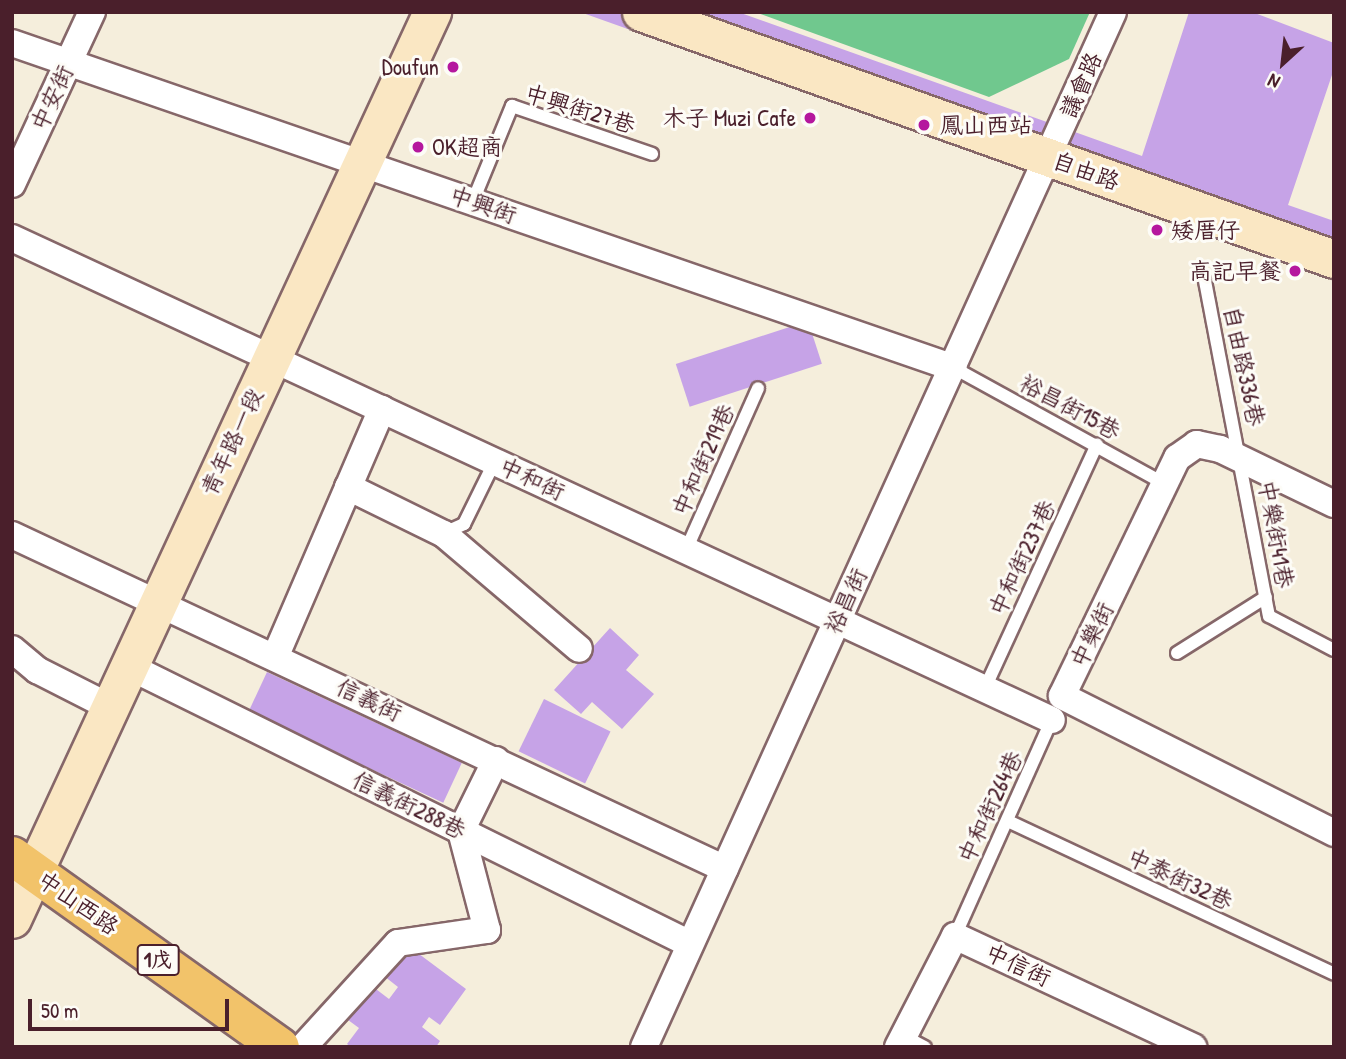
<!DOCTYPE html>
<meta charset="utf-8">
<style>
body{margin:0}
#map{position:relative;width:1346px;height:1059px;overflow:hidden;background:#f5eedc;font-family:"Patrick Hand","LXGW WenKai TC",sans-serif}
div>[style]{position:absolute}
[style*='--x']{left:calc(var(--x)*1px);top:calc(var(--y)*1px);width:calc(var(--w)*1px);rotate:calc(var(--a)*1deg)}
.green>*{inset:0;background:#70c88e}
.building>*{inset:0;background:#c6a3e7;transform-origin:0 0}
.roads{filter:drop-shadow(2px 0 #866769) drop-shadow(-2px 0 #866769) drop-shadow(0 2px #866769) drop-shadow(0 -2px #866769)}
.lane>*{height:12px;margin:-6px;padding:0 6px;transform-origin:6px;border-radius:6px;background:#fff}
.street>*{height:26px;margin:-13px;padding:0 13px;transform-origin:13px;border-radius:13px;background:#fff}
.secondary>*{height:37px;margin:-18.5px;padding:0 18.5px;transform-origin:18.5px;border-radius:18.5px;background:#fae7c3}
.primary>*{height:38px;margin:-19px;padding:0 19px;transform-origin:19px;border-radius:19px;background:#f2c36a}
.dots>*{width:19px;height:19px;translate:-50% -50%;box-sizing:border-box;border:4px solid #fdfcf7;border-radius:50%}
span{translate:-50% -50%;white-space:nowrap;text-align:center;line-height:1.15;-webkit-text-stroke:6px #fdfcf7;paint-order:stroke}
.shield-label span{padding:2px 5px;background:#fdfcf7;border:2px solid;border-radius:5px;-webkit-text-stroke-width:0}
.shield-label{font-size:21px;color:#4a1f2b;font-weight:700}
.poi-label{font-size:23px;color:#4a1f2b}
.right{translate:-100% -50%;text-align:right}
.left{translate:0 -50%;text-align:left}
.street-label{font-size:23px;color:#4a1f2b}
.frame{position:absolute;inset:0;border:14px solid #4a1f2b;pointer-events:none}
.north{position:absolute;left:1248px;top:28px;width:70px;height:70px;-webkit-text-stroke:5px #fdfcf7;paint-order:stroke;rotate:207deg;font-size:19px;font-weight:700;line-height:28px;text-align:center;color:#4a1f2b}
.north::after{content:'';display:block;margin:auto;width:24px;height:32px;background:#4a1f2b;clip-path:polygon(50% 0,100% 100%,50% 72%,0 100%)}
.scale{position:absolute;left:28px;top:999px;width:201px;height:32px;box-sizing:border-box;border:4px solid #4a1f2b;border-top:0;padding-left:9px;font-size:21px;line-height:24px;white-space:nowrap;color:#4a1f2b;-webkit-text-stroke:5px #fdfcf7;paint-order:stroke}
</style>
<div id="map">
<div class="green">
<i style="clip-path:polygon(755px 12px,1090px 12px,1069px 59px,989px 97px)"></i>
</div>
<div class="building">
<i style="clip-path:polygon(580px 12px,738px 12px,1142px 156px,1189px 12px,1252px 12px,1334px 43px,1334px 69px,1288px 205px,1334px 221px,1334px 280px)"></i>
<i style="left:808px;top:321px;width:45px;height:139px;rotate:72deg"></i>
<i style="clip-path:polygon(610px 628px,639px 655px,626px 670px,654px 694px,622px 729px,592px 702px,581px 714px,554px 690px)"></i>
<i style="left:267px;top:672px;width:215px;height:44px;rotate:25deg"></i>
<i style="left:544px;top:699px;width:74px;height:58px;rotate:26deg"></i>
<i style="clip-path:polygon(407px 945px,466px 989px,440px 1025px,429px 1017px,422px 1027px,440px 1041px,436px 1047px,351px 1047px,347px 1044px,359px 1028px,344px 1017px,368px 983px,389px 999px,398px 987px,384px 976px)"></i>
</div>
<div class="roads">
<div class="lane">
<i style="--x:473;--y:201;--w:103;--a:-67.7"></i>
<i style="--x:512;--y:106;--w:148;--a:18.9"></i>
<i style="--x:1205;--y:281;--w:341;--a:79.2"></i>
<i style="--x:1269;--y:616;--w:73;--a:27.6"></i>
<i style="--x:954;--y:368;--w:241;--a:28.8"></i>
<i style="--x:444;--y:533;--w:22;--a:-24"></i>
<i style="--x:464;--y:524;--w:70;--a:-63.8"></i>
<i style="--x:686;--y:550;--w:177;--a:-66"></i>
<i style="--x:1177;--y:653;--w:105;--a:-32.2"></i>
<i style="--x:985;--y:688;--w:268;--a:-65.3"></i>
<i style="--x:1008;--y:821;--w:360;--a:25.1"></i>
<i style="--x:955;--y:936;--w:238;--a:-65.9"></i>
<i style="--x:902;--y:1035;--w:26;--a:28"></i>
</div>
<div class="street">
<i style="--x:12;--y:43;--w:996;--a:19.03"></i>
<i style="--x:12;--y:184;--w:190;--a:-65.1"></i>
<i style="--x:12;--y:238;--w:1146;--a:24.87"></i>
<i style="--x:348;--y:487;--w:107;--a:26.1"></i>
<i style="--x:444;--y:534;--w:177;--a:40.4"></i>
<i style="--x:1334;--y:504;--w:127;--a:-154.2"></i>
<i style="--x:1220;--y:449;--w:24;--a:-168"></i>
<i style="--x:1197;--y:444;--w:24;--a:145"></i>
<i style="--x:1177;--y:458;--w:264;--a:115.8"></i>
<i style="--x:1062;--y:696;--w:305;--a:26.7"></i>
<i style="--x:12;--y:535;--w:787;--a:25.1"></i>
<i style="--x:12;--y:649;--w:33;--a:40"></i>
<i style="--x:37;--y:670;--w:82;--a:26.9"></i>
<i style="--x:276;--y:655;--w:268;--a:-66.7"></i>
<i style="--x:128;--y:666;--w:627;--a:26.32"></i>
<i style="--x:303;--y:1047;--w:141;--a:-47.6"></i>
<i style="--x:398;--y:943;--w:90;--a:-8.3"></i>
<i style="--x:487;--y:930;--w:102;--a:-104.7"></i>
<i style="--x:461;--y:831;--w:79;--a:-63.8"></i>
<i style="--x:644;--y:1047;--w:1136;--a:-65.62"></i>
<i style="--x:898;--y:1047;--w:125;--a:-62.8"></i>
<i style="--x:955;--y:936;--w:263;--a:25"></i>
</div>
<div class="secondary">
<i style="--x:641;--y:12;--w:736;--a:19.62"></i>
<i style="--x:12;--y:919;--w:1000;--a:-65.15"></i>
</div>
<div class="primary">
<i style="--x:12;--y:856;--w:329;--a:35.5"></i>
</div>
</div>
<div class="dots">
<i style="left:453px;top:67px;background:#b5179e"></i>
<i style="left:810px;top:118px;background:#b5179e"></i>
<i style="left:924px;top:125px;background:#b5179e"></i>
<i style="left:418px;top:147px;background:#b5179e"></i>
<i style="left:1157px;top:230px;background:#b5179e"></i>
<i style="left:1295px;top:271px;background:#b5179e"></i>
</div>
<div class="shield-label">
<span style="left:158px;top:960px">1戊</span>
</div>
<div class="poi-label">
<span class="right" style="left:439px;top:67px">Doufun</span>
<span class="right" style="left:796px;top:118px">木子 Muzi Cafe</span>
<span class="left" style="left:940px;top:125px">鳳山西站</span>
<span class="left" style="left:432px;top:147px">OK超商</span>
<span class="left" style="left:1171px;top:230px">矮厝仔</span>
<span class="right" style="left:1281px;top:271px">高記早餐</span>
</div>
<div class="street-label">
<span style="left:1081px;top:85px;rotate:-66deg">議會路</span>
<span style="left:52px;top:98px;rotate:-65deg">中安街</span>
<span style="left:580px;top:109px;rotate:17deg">中興街27巷</span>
<span style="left:1086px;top:171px;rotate:20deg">自由路</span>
<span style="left:483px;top:205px;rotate:19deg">中興街</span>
<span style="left:1244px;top:366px;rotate:78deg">自由路336巷</span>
<span style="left:1070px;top:407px;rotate:28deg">裕昌街15巷</span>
<span style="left:232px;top:442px;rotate:-65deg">青年路一段</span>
<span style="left:703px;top:460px;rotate:-66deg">中和街219巷</span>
<span style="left:532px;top:479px;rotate:25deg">中和街</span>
<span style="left:1276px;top:534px;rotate:80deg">中樂街41巷</span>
<span style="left:1022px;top:558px;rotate:-65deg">中和街237巷</span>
<span style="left:846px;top:601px;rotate:-65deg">裕昌街</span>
<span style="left:1092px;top:635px;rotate:-64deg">中樂街</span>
<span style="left:369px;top:700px;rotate:25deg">信義街</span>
<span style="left:409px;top:805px;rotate:26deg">信義街288巷</span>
<span style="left:990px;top:807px;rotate:-65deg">中和街264巷</span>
<span style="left:1180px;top:879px;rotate:25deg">中泰街32巷</span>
<span style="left:78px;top:903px;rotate:35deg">中山西路</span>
<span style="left:1018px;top:965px;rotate:25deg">中信街</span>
</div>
<div class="frame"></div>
<div class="north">N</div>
<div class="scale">50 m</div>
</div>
